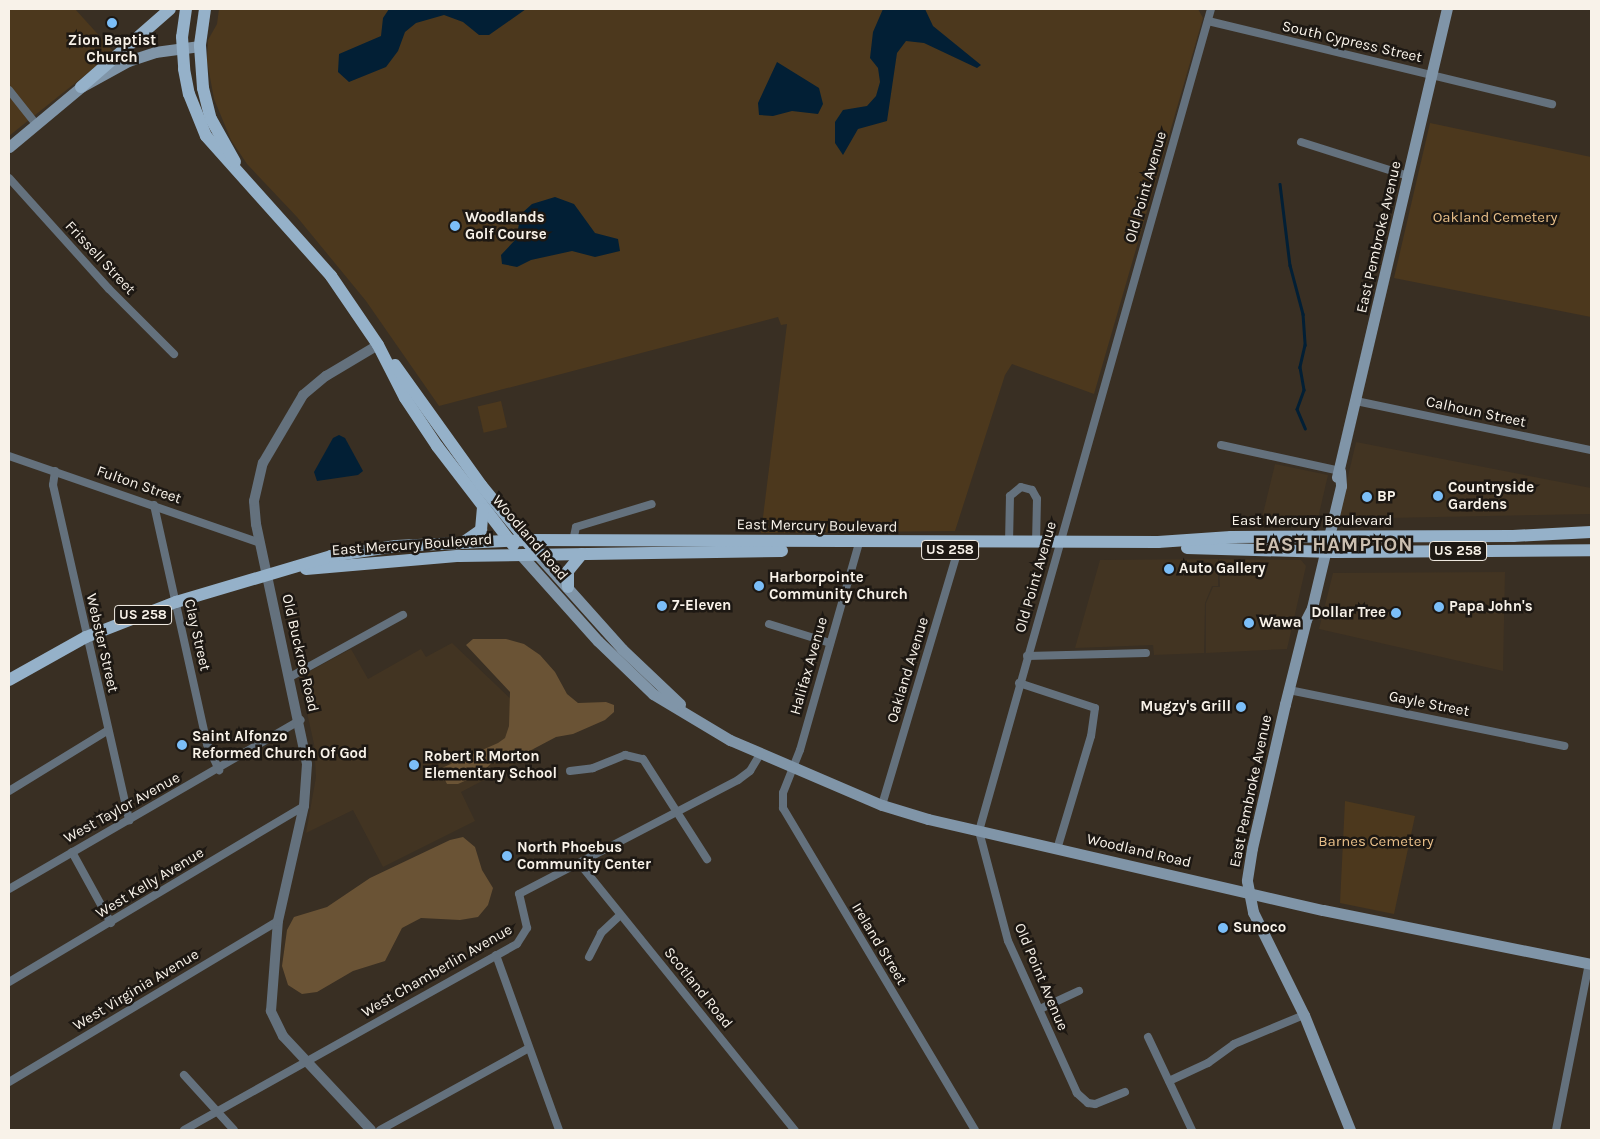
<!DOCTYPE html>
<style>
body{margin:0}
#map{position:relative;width:1600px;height:1139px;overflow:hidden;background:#392f23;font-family:Karla,sans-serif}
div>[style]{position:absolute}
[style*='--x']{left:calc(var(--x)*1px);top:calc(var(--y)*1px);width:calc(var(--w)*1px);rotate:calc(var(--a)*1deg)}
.built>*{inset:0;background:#423422}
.green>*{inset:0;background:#4c381d;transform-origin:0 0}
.forest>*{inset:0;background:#6a5335}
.water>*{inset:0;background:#021f35}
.stream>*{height:2.5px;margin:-1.25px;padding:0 1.25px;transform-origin:1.25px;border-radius:1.25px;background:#021f35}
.minor>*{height:8px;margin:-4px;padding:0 4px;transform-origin:4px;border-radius:4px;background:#64717d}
.tertiary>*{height:10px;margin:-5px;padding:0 5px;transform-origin:5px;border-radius:5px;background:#64717d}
.secondary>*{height:11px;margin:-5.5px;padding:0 5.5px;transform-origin:5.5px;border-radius:5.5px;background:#8095a8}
.primary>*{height:12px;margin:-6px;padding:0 6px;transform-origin:6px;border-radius:6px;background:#95b1c9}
.dots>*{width:14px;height:14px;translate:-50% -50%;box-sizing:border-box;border:2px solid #1d1813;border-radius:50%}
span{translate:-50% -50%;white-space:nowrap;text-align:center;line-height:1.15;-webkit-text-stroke:5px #1d1813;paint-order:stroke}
.shield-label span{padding:1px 4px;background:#1d1813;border:1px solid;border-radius:4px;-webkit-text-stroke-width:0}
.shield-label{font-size:14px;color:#f8f2e9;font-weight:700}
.poi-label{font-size:15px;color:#f8f2e9;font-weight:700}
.left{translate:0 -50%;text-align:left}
.right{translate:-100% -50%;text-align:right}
.street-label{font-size:15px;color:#f8f2e9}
.park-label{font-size:15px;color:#e7be88}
.district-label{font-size:20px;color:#ccbfb0;font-weight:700;letter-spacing:1px}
.frame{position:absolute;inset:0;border:10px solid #f8f2e9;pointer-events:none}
</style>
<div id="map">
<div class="built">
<i style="clip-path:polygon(1356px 442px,1591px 488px,1591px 514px,1338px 519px)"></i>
<i style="clip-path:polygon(1275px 464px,1328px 475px,1316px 527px,1260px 526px)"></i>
<i style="clip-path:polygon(1218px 559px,1218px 586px,1212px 586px,1205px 603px,1204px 653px,1154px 655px,1153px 645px,1075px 648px,1100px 560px)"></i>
<i style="clip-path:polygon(1219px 559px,1301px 560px,1306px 566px,1287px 649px,1206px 653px,1206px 603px,1213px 587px,1220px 587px)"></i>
<i style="clip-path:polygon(1505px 572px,1503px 671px,1319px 629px,1333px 573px)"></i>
<i style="clip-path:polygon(452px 643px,533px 720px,522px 726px,536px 753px,461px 792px,475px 821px,383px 867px,353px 810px,306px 833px,316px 777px,314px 744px,299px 677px,351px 649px,368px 679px,421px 649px,426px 657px)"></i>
</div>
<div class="green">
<i style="clip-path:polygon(9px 9px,75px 9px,114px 52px,9px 136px)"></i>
<i style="clip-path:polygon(219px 9px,1198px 9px,1203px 18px,1094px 394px,1012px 364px,1005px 375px,955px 531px,761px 533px,787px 324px,781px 325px,778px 317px,439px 406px,366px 301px,297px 217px,247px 164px,231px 140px,214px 99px,207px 61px,208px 40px,217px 24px)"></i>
<i style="clip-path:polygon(1430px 123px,1591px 157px,1591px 317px,1394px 278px)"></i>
<i style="left:501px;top:401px;width:27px;height:24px;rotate:77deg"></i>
<i style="clip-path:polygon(1345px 801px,1415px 816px,1394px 914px,1340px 903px)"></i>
</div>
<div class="forest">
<i style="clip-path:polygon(473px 639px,506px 639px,524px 644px,540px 655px,555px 672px,567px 694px,578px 703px,606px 702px,614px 705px,614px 712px,605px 720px,573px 734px,556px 737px,522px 755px,502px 753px,480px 774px,458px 784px,447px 784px,442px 774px,444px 767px,498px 743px,505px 738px,509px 726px,510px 692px,466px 645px)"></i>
<i style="clip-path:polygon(463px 837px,475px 847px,482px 870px,493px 888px,488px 905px,478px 917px,460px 920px,421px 918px,402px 928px,385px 961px,353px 971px,317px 992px,302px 994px,288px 985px,282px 966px,287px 930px,294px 917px,327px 907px,370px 878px,450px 840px)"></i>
</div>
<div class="water">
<i style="clip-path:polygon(389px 9px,526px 9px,489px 35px,479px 35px,463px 22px,444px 15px,416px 23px,405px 32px,398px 51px,386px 67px,349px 82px,338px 72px,339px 54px,381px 36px,383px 18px)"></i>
<i style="clip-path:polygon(883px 9px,925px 9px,933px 26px,981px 65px,977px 68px,924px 43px,906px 41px,897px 53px,887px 121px,858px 129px,843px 155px,835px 143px,835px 122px,843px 110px,867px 106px,876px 96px,880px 82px,878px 68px,870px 58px,873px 32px)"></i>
<i style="clip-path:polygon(777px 62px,819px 88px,823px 104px,818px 114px,792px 111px,773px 116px,759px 115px,758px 103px)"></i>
<i style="clip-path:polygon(555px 197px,574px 204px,595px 233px,618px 239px,620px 251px,595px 257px,572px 251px,531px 260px,517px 267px,502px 264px,501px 255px,516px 239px,521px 214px,532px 204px)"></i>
<i style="clip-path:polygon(339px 435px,345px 438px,363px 471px,358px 475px,317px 481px,314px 472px,333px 438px)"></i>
</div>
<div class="stream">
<i style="--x:1280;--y:184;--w:82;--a:83"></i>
<i style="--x:1290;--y:265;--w:51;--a:75.1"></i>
<i style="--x:1303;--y:314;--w:31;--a:86"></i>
<i style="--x:1305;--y:345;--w:23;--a:103"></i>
<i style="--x:1300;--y:367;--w:23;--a:80"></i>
<i style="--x:1304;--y:390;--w:20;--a:110"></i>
<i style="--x:1297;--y:409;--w:21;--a:67"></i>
</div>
<div class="minor">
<i style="--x:1208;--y:21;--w:354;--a:13.6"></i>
<i style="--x:9;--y:90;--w:43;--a:51.5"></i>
<i style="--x:1301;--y:142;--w:112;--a:17.6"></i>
<i style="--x:9;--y:178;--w:149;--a:48"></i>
<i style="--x:109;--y:289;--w:92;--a:45"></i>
<i style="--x:1356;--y:401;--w:240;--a:11.8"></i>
<i style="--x:1221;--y:445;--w:122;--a:12.3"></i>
<i style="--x:9;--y:456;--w:266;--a:19.1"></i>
<i style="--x:55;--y:471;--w:14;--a:98"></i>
<i style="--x:53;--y:485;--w:344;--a:77.2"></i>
<i style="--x:154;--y:505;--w:245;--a:77.5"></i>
<i style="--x:207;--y:744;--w:29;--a:65"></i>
<i style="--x:573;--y:541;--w:14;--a:-78"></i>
<i style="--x:576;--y:527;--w:79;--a:-16.8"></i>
<i style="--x:859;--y:543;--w:215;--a:105.9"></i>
<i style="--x:800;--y:750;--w:46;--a:111.6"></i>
<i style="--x:783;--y:793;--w:15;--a:90"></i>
<i style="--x:783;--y:808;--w:375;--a:59.2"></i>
<i style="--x:1009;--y:543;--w:47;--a:-88.8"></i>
<i style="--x:1010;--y:496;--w:14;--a:-39"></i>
<i style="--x:1021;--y:487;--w:11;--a:15"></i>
<i style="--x:1032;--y:490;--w:10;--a:61"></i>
<i style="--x:1037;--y:499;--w:44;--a:91.3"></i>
<i style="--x:769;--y:624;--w:64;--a:17.3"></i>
<i style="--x:1027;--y:656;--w:119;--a:-1.4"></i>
<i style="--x:290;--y:677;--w:129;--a:-28.8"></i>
<i style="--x:1019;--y:683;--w:80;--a:18.2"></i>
<i style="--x:1095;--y:708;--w:28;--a:98"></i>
<i style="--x:1091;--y:736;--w:118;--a:106.7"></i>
<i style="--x:1289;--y:690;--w:281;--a:11.5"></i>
<i style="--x:570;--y:771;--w:23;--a:-7"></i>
<i style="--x:593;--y:768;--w:35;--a:-22"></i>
<i style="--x:625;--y:755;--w:18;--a:13"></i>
<i style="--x:643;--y:759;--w:119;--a:57.4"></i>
<i style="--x:9;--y:791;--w:115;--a:-31.5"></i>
<i style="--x:882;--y:805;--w:273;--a:-73.4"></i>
<i style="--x:72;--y:852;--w:81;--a:61.2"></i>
<i style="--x:580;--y:864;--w:342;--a:51.1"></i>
<i style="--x:9;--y:889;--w:337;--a:-30.1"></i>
<i style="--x:496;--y:955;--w:186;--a:70.2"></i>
<i style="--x:589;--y:957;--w:27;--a:-63"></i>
<i style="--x:601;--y:933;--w:26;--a:-43"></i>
<i style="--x:9;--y:982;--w:344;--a:-30.8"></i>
<i style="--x:1040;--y:1009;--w:43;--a:-24.8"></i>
<i style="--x:1148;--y:1037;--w:103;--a:64.7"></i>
<i style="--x:184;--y:1075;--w:74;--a:47.7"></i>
<i style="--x:1169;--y:1081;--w:43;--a:-24.8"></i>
<i style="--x:1208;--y:1063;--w:32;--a:-36"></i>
<i style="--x:1234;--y:1044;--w:76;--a:-22.5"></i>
<i style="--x:9;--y:1082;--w:313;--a:-30.9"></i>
<i style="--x:1125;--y:1092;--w:32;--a:158"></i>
<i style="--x:1095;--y:1104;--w:7;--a:-172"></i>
<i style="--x:1088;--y:1103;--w:15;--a:-138"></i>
<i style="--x:1077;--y:1093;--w:167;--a:-114.4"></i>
<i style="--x:1008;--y:941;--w:114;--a:-104.8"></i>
<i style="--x:979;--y:831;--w:854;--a:-74.24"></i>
<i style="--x:184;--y:1130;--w:381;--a:-29.2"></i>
<i style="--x:517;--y:944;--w:19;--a:-58"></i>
<i style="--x:527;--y:928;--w:35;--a:-103"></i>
<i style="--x:519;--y:894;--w:247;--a:-27.5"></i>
<i style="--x:738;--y:780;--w:15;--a:-37"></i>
<i style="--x:750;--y:771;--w:21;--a:-59"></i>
<i style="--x:380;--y:1130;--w:170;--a:-28.8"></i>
<i style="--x:1556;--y:1130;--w:169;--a:-78.8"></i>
</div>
<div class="tertiary">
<i style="--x:371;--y:1130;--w:129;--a:-133.1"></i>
<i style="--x:283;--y:1036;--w:28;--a:-116"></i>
<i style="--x:271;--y:1011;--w:90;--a:-85.6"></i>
<i style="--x:278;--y:921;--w:118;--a:-77.3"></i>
<i style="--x:304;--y:806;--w:42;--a:-85.9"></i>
<i style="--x:307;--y:764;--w:245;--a:-102"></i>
<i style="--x:256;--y:524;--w:23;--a:-95"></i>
<i style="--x:254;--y:501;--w:39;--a:-77"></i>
<i style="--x:263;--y:463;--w:79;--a:-59.5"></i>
<i style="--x:303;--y:395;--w:30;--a:-40"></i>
<i style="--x:326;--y:376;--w:61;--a:-30.8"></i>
</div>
<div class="secondary">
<i style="--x:9;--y:147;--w:94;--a:-39.8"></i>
<i style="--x:81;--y:87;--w:54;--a:-29"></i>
<i style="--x:128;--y:61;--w:28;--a:-18"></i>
<i style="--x:155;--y:52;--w:45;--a:-7.6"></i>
<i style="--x:1340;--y:471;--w:15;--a:86"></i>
<i style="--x:1341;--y:486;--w:125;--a:103.4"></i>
<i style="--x:1312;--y:608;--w:13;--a:117"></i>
<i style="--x:1306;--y:620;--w:87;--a:104"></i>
<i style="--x:1285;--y:704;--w:148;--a:102.9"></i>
<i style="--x:1252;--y:848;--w:33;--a:99"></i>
<i style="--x:1247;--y:881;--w:32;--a:79"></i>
<i style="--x:1253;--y:912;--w:115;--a:63.7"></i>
<i style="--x:1304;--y:1015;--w:124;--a:68.2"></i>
<i style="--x:1337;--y:477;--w:481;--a:-76.8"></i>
<i style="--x:521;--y:555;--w:115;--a:48.2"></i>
<i style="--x:598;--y:641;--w:76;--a:43.9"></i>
<i style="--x:653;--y:694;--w:90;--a:30.9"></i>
<i style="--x:730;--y:740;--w:165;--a:23.2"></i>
<i style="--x:882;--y:805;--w:48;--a:16.9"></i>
<i style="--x:928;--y:819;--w:405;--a:13"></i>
<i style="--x:1323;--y:910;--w:273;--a:11.4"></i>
<i style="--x:538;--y:555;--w:126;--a:48.2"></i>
<i style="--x:622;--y:649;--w:80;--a:43.5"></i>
</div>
<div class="primary">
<i style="--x:186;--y:9;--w:28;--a:98"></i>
<i style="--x:182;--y:37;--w:32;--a:86"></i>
<i style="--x:184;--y:69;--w:25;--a:79"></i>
<i style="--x:189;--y:94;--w:45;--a:68"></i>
<i style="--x:206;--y:136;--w:188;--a:48.2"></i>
<i style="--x:331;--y:276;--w:83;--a:55.7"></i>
<i style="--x:378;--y:345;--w:59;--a:63"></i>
<i style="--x:405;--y:398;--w:58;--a:56.3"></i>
<i style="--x:437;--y:446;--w:125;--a:52.5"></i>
<i style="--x:205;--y:9;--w:37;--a:98"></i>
<i style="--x:200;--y:46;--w:42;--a:85.9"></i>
<i style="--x:203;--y:88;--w:32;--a:76"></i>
<i style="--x:211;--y:119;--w:49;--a:60.8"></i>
<i style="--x:81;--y:87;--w:118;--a:-41.2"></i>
<i style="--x:395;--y:365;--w:148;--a:54.4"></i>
<i style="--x:481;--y:485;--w:77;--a:50.8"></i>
<i style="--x:464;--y:542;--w:21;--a:-35"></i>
<i style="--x:481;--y:530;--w:21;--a:-85"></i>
<i style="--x:1187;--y:548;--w:147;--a:1.6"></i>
<i style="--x:1334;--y:552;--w:257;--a:-0.4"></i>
<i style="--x:306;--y:569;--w:154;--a:-4.9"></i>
<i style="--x:459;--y:556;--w:323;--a:-0.9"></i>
<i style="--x:568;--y:587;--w:16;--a:-90"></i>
<i style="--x:568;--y:571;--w:22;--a:-51"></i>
<i style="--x:9;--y:680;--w:88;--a:-29.2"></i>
<i style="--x:86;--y:637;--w:97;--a:-21.3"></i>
<i style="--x:176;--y:602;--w:162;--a:-16.5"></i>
<i style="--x:331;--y:556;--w:66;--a:-8.7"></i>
<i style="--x:396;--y:546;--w:130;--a:-2.6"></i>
<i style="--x:526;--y:540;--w:632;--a:0.18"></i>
<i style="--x:1158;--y:542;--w:73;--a:-3.9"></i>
<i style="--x:1231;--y:537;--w:282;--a:-0.2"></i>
<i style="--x:1513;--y:536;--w:78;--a:-2.9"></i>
</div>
<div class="dots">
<i style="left:112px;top:23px;background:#7bbef8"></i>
<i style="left:455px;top:226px;background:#7bbef8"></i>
<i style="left:1438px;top:496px;background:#7bbef8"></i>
<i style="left:1367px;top:497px;background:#7bbef8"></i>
<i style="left:1169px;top:569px;background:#7bbef8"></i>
<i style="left:759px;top:586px;background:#7bbef8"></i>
<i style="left:662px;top:606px;background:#7bbef8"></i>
<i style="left:1439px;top:607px;background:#7bbef8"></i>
<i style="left:1396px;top:613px;background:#7bbef8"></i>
<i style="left:1249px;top:623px;background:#7bbef8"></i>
<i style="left:1241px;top:707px;background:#7bbef8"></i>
<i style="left:182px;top:745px;background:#7bbef8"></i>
<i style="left:414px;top:765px;background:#7bbef8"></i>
<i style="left:507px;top:856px;background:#7bbef8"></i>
<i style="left:1223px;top:928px;background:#7bbef8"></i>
</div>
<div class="shield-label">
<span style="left:950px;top:550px">US 258</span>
<span style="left:1458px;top:551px">US 258</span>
<span style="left:143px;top:615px">US 258</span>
</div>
<div class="poi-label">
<span style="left:112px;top:49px">Zion Baptist<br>Church</span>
<span class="left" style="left:465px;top:226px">Woodlands<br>Golf Course</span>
<span class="left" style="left:1448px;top:496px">Countryside<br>Gardens</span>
<span class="left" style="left:1377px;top:497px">BP</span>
<span class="left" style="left:1179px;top:569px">Auto Gallery</span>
<span class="left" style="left:769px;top:586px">Harborpointe<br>Community Church</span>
<span class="left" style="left:672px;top:606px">7-Eleven</span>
<span class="left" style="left:1449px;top:607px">Papa John's</span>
<span class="right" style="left:1386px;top:613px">Dollar Tree</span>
<span class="left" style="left:1259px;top:623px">Wawa</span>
<span class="right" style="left:1231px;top:707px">Mugzy's Grill</span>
<span class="left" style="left:192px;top:745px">Saint Alfonzo<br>Reformed Church Of God</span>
<span class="left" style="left:424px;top:765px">Robert R Morton<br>Elementary School</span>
<span class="left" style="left:517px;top:856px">North Phoebus<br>Community Center</span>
<span class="left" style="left:1233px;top:928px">Sunoco</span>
</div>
<div class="street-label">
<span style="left:1352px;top:42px;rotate:13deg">South Cypress Street</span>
<span style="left:1146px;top:187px;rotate:-74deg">Old Point Avenue</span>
<span style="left:1379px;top:237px;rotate:-77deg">East Pembroke Avenue</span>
<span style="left:100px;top:258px;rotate:47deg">Frissell Street</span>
<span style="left:1476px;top:412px;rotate:12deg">Calhoun Street</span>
<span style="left:139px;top:485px;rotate:19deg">Fulton Street</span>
<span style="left:1312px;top:521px">East Mercury Boulevard</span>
<span style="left:817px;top:526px;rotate:1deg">East Mercury Boulevard</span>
<span style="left:530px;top:538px;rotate:49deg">Woodland Road</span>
<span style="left:412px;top:545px;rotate:-4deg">East Mercury Boulevard</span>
<span style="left:1036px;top:577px;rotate:-74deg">Old Point Avenue</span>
<span style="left:197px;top:635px;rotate:77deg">Clay Street</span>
<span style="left:102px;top:643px;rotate:77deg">Webster Street</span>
<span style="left:300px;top:653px;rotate:77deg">Old Buckroe Road</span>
<span style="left:809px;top:666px;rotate:-74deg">Halifax Avenue</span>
<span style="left:908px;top:670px;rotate:-73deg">Oakland Avenue</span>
<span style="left:1429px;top:704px;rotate:11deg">Gayle Street</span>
<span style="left:1251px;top:791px;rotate:-78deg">East Pembroke Avenue</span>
<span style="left:122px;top:808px;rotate:-29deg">West Taylor Avenue</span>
<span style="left:1139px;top:851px;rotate:13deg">Woodland Road</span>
<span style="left:150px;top:883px;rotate:-31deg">West Kelly Avenue</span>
<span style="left:879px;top:944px;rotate:59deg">Ireland Street</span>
<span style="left:437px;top:971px;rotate:-30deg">West Chamberlin Avenue</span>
<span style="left:1041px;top:977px;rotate:67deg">Old Point Avenue</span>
<span style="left:698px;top:988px;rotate:51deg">Scotland Road</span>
<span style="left:136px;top:990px;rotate:-31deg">West Virginia Avenue</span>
</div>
<div class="park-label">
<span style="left:1495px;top:218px">Oakland Cemetery</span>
<span style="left:1376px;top:842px">Barnes Cemetery</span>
</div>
<div class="district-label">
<span style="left:1334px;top:544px">EAST HAMPTON</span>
</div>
<div class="frame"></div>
</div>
